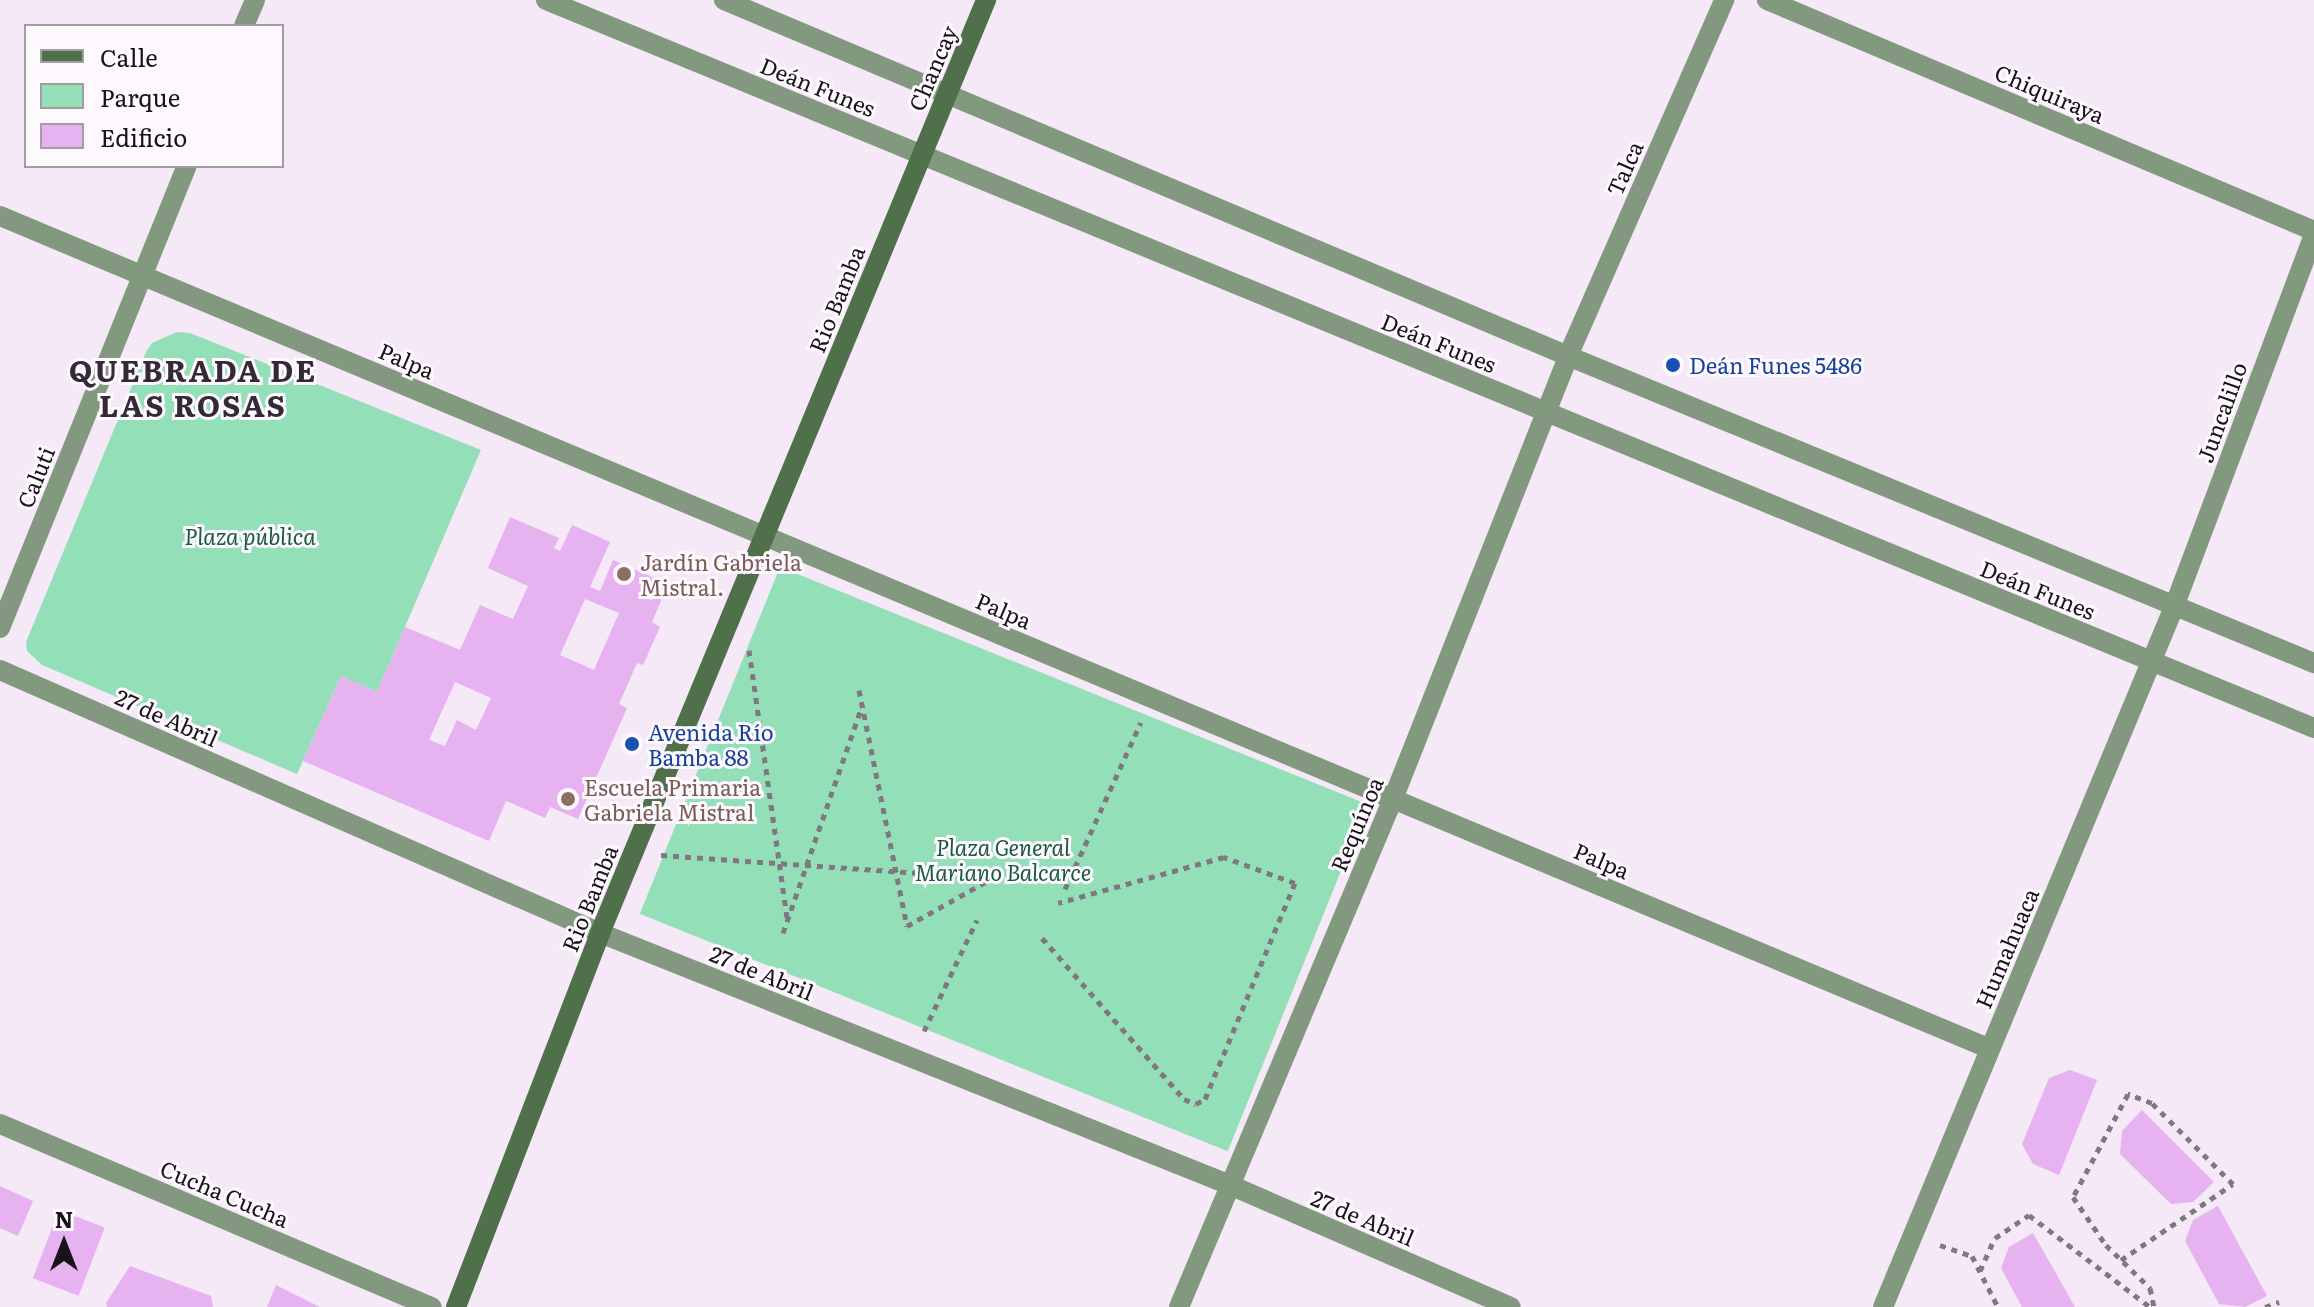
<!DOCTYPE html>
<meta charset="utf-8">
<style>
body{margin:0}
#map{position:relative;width:2314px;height:1307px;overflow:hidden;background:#f5e8f7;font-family:Literata,serif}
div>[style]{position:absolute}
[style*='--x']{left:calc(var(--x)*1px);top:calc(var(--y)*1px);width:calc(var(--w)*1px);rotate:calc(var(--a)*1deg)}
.green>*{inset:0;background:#92dfb8;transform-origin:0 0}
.building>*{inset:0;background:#e6b2f0;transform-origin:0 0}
.path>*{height:5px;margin-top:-2.5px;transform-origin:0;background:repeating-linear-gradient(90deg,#807881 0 6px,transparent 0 12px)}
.street>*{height:20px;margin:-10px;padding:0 10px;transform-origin:10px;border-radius:10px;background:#83997f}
.secondary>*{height:20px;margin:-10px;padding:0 10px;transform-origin:10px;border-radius:10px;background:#50704b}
.dots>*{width:22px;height:22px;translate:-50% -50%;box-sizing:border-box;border:4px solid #fef8ff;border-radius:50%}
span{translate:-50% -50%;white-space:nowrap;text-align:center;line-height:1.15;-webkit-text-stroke:6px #fef8ff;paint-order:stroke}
.street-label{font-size:22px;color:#181318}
.transit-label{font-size:22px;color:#164399}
.left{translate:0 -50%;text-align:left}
.park-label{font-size:22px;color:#1a5a3f;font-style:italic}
.education-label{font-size:22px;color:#785e54}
.district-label{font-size:30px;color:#342a36;font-weight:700;letter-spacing:2px}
.legend{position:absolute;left:24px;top:24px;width:260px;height:144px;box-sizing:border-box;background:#fef8ff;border:2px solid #a29ca3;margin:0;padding:10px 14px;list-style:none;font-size:24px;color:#181318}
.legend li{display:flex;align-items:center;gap:16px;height:40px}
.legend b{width:40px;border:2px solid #a29ca3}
.north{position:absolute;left:24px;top:1203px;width:80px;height:80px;-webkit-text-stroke:6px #fef8ff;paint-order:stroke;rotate:0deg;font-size:22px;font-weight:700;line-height:32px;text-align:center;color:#181318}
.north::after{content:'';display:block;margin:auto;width:28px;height:36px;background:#181318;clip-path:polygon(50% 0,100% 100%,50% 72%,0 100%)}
</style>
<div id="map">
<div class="green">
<i style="clip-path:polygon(177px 332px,190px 333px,481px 450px,377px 692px,341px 676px,297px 774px,42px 665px,27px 651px,26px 642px,146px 352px,152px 343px)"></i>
<i style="left:780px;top:567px;width:634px;height:374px;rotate:22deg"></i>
</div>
<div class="building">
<i style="clip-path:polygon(evenodd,510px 517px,559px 538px,554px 548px,560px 551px,572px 525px,610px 542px,590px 587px,600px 591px,613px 560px,668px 584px,652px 622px,660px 627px,643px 665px,637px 663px,619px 704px,627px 708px,578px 819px,550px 807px,545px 818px,506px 801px,489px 841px,303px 761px,341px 676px,377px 692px,405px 627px,460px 650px,480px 605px,513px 619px,528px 586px,488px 568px,510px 517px,585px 599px,619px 613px,594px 670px,560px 655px,585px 599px,510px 517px,455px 682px,491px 698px,476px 730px,457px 720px,445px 746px,429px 740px,455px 682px)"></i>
<i style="clip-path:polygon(2070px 1070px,2097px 1080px,2059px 1175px,2033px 1164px,2022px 1144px,2049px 1078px)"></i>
<i style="clip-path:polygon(2142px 1110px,2214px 1182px,2193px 1202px,2171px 1204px,2120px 1154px,2122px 1131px)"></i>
<i style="clip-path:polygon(0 1186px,33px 1201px,18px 1236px,0 1228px)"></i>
<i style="clip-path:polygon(2218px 1206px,2267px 1296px,2245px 1307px,2219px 1304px,2185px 1241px,2193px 1220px)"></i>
<i style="left:59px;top:1210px;width:49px;height:73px;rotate:21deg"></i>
<i style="clip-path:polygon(2033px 1233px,2075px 1307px,2022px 1307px,2001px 1268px,2009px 1247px)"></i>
<i style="clip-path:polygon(130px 1266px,211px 1296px,213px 1307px,107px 1307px,106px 1303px)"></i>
<i style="clip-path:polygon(276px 1285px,320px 1307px,267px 1307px)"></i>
</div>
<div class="path">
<i style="--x:749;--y:650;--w:271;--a:81.9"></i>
<i style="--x:859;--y:690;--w:241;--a:78.5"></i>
<i style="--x:907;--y:926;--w:104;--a:-29.3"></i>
<i style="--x:661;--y:855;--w:331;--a:4"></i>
<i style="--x:1065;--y:889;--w:183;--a:-65.5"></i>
<i style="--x:783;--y:933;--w:240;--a:-70.8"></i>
<i style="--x:1042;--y:938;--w:215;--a:48.6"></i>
<i style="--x:1184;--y:1099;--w:13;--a:23"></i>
<i style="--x:1196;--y:1104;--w:10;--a:-29"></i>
<i style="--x:1205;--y:1099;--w:234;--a:-67.4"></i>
<i style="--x:1295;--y:883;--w:76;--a:-159.9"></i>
<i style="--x:1224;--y:857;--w:172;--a:164.5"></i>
<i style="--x:924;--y:1031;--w:123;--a:-64.5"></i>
<i style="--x:1940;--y:1245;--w:34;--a:19"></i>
<i style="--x:1972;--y:1256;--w:57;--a:63"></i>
<i style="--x:2121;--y:1260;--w:135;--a:-34.2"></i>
<i style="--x:2233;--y:1184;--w:115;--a:-135"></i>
<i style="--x:2152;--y:1103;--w:26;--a:-159"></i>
<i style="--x:2128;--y:1094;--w:117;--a:118.1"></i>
<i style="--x:2073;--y:1197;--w:58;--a:55.5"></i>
<i style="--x:2106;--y:1245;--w:62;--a:44.3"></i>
<i style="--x:2150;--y:1288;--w:19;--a:78"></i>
<i style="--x:1980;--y:1271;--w:36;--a:-66"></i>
<i style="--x:1995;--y:1238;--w:41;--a:-34.1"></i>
<i style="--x:2029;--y:1215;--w:152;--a:37.2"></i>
<i style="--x:2265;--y:1307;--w:15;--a:-20"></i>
</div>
<div class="street">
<i style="--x:546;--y:0;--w:1912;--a:22.38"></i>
<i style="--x:724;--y:0;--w:916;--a:22.87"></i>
<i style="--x:1568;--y:356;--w:807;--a:22.37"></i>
<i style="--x:1767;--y:0;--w:594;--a:22.89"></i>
<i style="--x:244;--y:26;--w:28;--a:-67"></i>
<i style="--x:0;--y:216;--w:2157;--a:22.71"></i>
<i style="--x:0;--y:628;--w:498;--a:-68"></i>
<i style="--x:0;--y:670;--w:655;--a:23.67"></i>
<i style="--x:600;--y:933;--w:679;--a:21.8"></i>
<i style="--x:1230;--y:1185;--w:306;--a:23.5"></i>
<i style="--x:0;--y:1124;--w:469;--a:23"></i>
<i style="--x:1179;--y:1307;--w:551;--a:-67.16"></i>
<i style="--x:1393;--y:799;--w:476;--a:-68.4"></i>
<i style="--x:1568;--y:356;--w:389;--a:-66.3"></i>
<i style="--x:1883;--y:1307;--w:758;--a:-67.43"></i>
<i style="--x:2174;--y:607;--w:398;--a:-69.4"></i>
</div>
<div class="secondary">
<i style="--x:456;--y:1307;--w:401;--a:-68.9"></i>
<i style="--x:600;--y:933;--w:1010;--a:-67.52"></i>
</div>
<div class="dots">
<i style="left:1673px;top:365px;background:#1a4fb4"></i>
<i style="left:624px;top:574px;background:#8d6e63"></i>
<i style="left:632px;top:744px;background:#1a4fb4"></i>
<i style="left:568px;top:799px;background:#8d6e63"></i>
</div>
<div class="street-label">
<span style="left:932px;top:68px;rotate:-67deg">Chancay</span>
<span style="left:818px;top:86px;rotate:22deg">Deán Funes</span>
<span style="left:2050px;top:93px;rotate:23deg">Chiquiraya</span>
<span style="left:1624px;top:168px;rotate:-66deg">Talca</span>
<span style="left:836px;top:299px;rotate:-68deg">Rio Bamba</span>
<span style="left:1439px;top:342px;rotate:22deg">Deán Funes</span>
<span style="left:407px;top:360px;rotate:23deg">Palpa</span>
<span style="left:2221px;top:412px;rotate:-70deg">Juncalillo</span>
<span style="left:35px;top:477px;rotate:-68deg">Caluti</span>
<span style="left:2038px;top:589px;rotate:22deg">Deán Funes</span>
<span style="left:1004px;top:610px;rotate:23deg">Palpa</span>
<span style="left:167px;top:717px;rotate:24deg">27 de Abril</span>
<span style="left:1356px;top:824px;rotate:-67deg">Requínoa</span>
<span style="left:1602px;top:860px;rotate:23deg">Palpa</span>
<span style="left:589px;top:898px;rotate:-68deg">Rio Bamba</span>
<span style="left:2006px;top:948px;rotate:-67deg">Humahuaca</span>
<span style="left:762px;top:972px;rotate:22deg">27 de Abril</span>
<span style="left:225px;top:1193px;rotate:23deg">Cucha Cucha</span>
<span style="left:1363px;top:1217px;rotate:23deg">27 de Abril</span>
</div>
<div class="transit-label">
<span class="left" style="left:1689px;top:365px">Deán Funes 5486</span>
<span class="left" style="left:648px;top:744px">Avenida Río<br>Bamba 88</span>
</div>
<div class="park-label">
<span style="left:250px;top:536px">Plaza pública</span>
<span style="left:1003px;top:859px">Plaza General<br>Mariano Balcarce</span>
</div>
<div class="education-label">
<span class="left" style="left:640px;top:574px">Jardín Gabriela<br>Mistral.</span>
<span class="left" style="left:584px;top:799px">Escuela Primaria<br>Gabriela Mistral</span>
</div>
<div class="district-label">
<span style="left:193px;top:386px">QUEBRADA DE<br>LAS ROSAS</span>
</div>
<ul class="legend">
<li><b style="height:10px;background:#50704b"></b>Calle</li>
<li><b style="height:22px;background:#92dfb8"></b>Parque</li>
<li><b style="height:22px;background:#e6b2f0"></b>Edificio</li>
</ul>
<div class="north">N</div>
</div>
